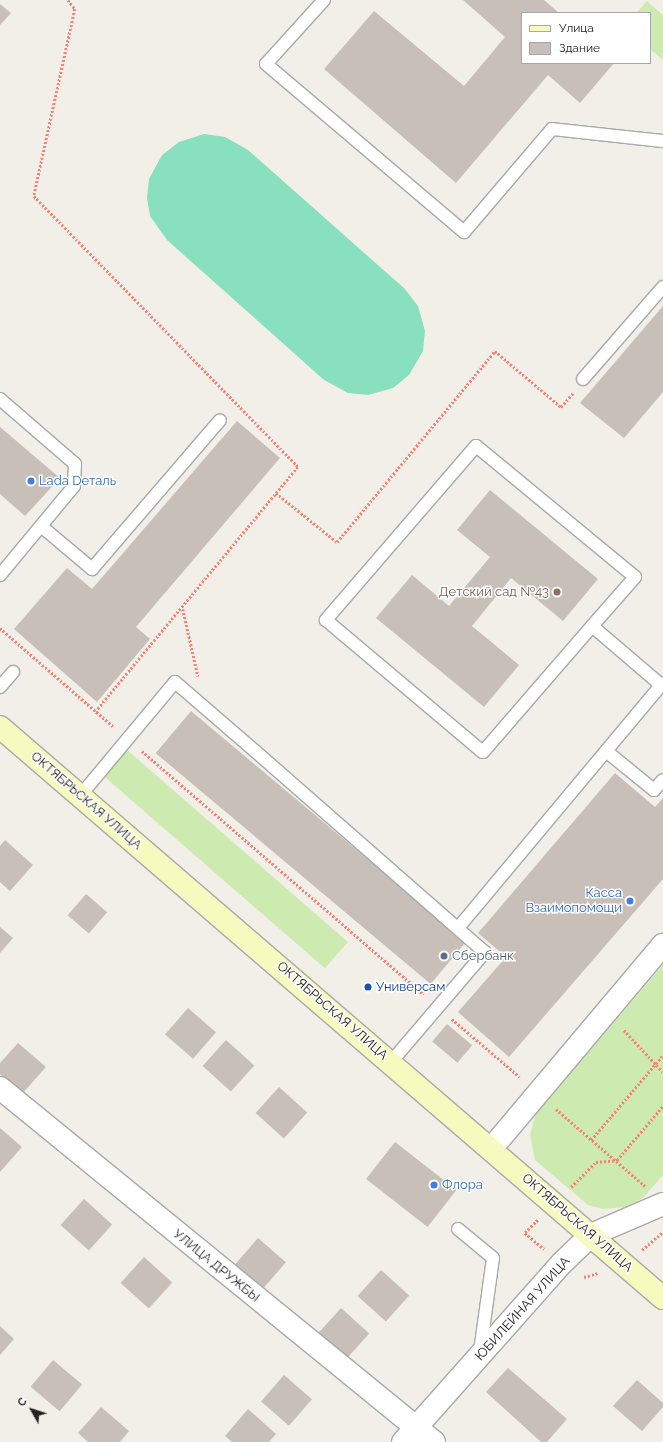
<!DOCTYPE html>
<meta charset="utf-8">
<style>
body{margin:0}
#map{position:relative;width:663px;height:1442px;overflow:hidden;background:#f2efe9;font-family:Raleway,sans-serif}
div>[style]{position:absolute}
[style*='--x']{left:calc(var(--x)*1px);top:calc(var(--y)*1px);width:calc(var(--w)*1px);rotate:calc(var(--a)*1deg)}
.grass>*{inset:0;background:#cdebb0;transform-origin:0 0}
.pitch>*{inset:0;background:#88e0be}
.building>*{inset:0;background:#c7bfb8;transform-origin:0 0}
.path>*{height:2.5px;margin-top:-1.25px;transform-origin:0;background:repeating-linear-gradient(90deg,#fa8072 0 2px,transparent 0 4px)}
.roads{filter:drop-shadow(1px 0 #a9a9a9) drop-shadow(-1px 0 #a9a9a9) drop-shadow(0 1px #a9a9a9) drop-shadow(0 -1px #a9a9a9)}
.lane>*{height:12px;margin:-6px;padding:0 6px;transform-origin:6px;border-radius:6px;background:#fff}
.street>*{height:22px;margin:-11px;padding:0 11px;transform-origin:11px;border-radius:11px;background:#fff}
.secondary>*{height:22px;margin:-11px;padding:0 11px;transform-origin:11px;border-radius:11px;background:#f7fabf}
.dots>*{width:11px;height:11px;translate:-50% -50%;box-sizing:border-box;border:2px solid #fff;border-radius:50%}
span{translate:-50% -50%;white-space:nowrap;text-align:center;line-height:1.15;-webkit-text-stroke:3px #fff;paint-order:stroke}
.shop-label{font-size:13px;color:#366cbe}
.left{translate:0 -50%;text-align:left}
.right{translate:-100% -50%;text-align:right}
.education-label{font-size:13px;color:#785e54}
.street-label{font-size:13px;color:#222}
.service-label{font-size:13px;color:#4e5e75}
.transit-label{font-size:13px;color:#164399}
.legend{position:absolute;left:521px;top:12px;width:130px;height:52px;box-sizing:border-box;background:#fff;border:1px solid #a7a7a7;margin:0;padding:5px 7px;list-style:none;font-size:12px;color:#222}
.legend li{display:flex;align-items:center;gap:8px;height:20px}
.legend b{width:20px;border:1px solid #a7a7a7}
.north{position:absolute;left:12px;top:1390px;width:40px;height:40px;-webkit-text-stroke:3px #fff;paint-order:stroke;rotate:309deg;font-size:11px;font-weight:700;line-height:16px;text-align:center;color:#222}
.north::after{content:'';display:block;margin:auto;width:14px;height:18px;background:#222;clip-path:polygon(50% 0,100% 100%,50% 72%,0 100%)}
</style>
<div id="map">
<div class="grass">
<i style="clip-path:polygon(647px 1px,663px 15px,663px 60px,650px 49px,650px 13px,636px 13px)"></i>
<i style="left:126px;top:749px;width:294px;height:35px;rotate:41deg"></i>
<i style="clip-path:polygon(663px 965px,663px 1175px,643px 1198px,627px 1207px,603px 1209px,588px 1205px,535px 1160px,530px 1135px,536px 1113px)"></i>
</div>
<div class="pitch">
<i style="clip-path:polygon(204px 134px,225px 137px,248px 150px,405px 289px,418px 306px,425px 331px,423px 351px,409px 375px,393px 388px,368px 395px,348px 393px,324px 380px,167px 240px,150px 216px,147px 198px,149px 179px,162px 155px,179px 142px)"></i>
</div>
<div class="building">
<i style="clip-path:polygon(463px 0,544px 0,559px 13px,522px 13px,522px 63px,614px 63px,580px 103px,548px 75px,456px 183px,324px 69px,374px 11px,464px 86px,505px 37px)"></i>
<i style="clip-path:polygon(0 4px,11px 13px,0 25px)"></i>
<i style="clip-path:polygon(663px 306px,663px 392px,624px 438px,580px 403px)"></i>
<i style="clip-path:polygon(237px 421px,280px 458px,136px 627px,150px 639px,97px 702px,14px 629px,67px 568px,92px 589px)"></i>
<i style="clip-path:polygon(0 427px,60px 478px,25px 516px,0 494px)"></i>
<i style="clip-path:polygon(490px 490px,598px 579px,563px 621px,511px 578px,472px 626px,519px 665px,484px 707px,376px 618px,412px 575px,449px 606px,490px 557px,457px 530px)"></i>
<i style="left:191px;top:711px;width:359px;height:55px;rotate:40deg"></i>
<i style="clip-path:polygon(615px 773px,655px 807px,663px 798px,663px 879px,509px 1057px,458px 1012px,506px 957px,478px 933px)"></i>
<i style="clip-path:polygon(5px 840px,33px 865px,10px 891px,0 882px,0 846px)"></i>
<i style="left:86px;top:894px;width:28px;height:28px;rotate:41deg"></i>
<i style="clip-path:polygon(0 927px,13px 938px,0 953px)"></i>
<i style="left:188px;top:1008px;width:37px;height:35px;rotate:41deg"></i>
<i style="left:447px;top:1024px;width:33px;height:23px;rotate:40deg"></i>
<i style="left:226px;top:1040px;width:38px;height:35px;rotate:42deg"></i>
<i style="clip-path:polygon(18px 1043px,46px 1067px,22px 1094px,0 1074px,0 1063px)"></i>
<i style="left:279px;top:1087px;width:38px;height:35px;rotate:42deg"></i>
<i style="clip-path:polygon(0 1128px,22px 1147px,0 1172px)"></i>
<i style="left:395px;top:1142px;width:78px;height:47px;rotate:38deg"></i>
<i style="left:84px;top:1199px;width:38px;height:35px;rotate:42deg"></i>
<i style="left:258px;top:1238px;width:37px;height:35px;rotate:41deg"></i>
<i style="left:144px;top:1257px;width:38px;height:35px;rotate:42deg"></i>
<i style="left:381px;top:1270px;width:38px;height:35px;rotate:42deg"></i>
<i style="left:341px;top:1308px;width:38px;height:36px;rotate:42deg"></i>
<i style="clip-path:polygon(0 1326px,14px 1339px,0 1355px)"></i>
<i style="left:53px;top:1360px;width:38px;height:35px;rotate:40deg"></i>
<i style="clip-path:polygon(508px 1368px,567px 1419px,547px 1442px,541px 1442px,486px 1392px)"></i>
<i style="left:284px;top:1375px;width:37px;height:35px;rotate:41deg"></i>
<i style="clip-path:polygon(637px 1380px,663px 1403px,663px 1407px,642px 1431px,613px 1406px)"></i>
<i style="clip-path:polygon(101px 1407px,129px 1431px,120px 1442px,88px 1442px,78px 1433px)"></i>
<i style="clip-path:polygon(248px 1409px,276px 1434px,269px 1442px,232px 1442px,225px 1436px)"></i>
</div>
<div class="path">
<i style="--x:68;--y:0;--w:11;--a:52"></i>
<i style="--x:75;--y:9;--w:191;--a:102.4"></i>
<i style="--x:34;--y:196;--w:378;--a:45.7"></i>
<i style="--x:298;--y:467;--w:317;--a:129.6"></i>
<i style="--x:276;--y:493;--w:78;--a:38.8"></i>
<i style="--x:337;--y:542;--w:248;--a:-50.4"></i>
<i style="--x:495;--y:351;--w:87;--a:40.3"></i>
<i style="--x:561;--y:407;--w:18;--a:-49"></i>
<i style="--x:183;--y:609;--w:69;--a:77.4"></i>
<i style="--x:0;--y:628;--w:151;--a:41"></i>
<i style="--x:142;--y:751;--w:372;--a:40.8"></i>
<i style="--x:452;--y:1019;--w:89;--a:40.5"></i>
<i style="--x:624;--y:1030;--w:57;--a:47.1"></i>
<i style="--x:556;--y:1109;--w:118;--a:40.9"></i>
<i style="--x:591;--y:1140;--w:111;--a:-49.7"></i>
<i style="--x:571;--y:1187;--w:35;--a:-45"></i>
<i style="--x:596;--y:1162;--w:21;--a:-5"></i>
<i style="--x:617;--y:1160;--w:71;--a:-49.6"></i>
<i style="--x:538;--y:1220;--w:18;--a:135"></i>
<i style="--x:525;--y:1233;--w:25;--a:40"></i>
<i style="--x:642;--y:1250;--w:28;--a:-41"></i>
<i style="--x:584;--y:1277;--w:15;--a:-16"></i>
</div>
<div class="roads">
<div class="lane">
<i style="--x:324;--y:0;--w:86;--a:132.2"></i>
<i style="--x:266;--y:64;--w:260;--a:40.3"></i>
<i style="--x:464;--y:232;--w:135;--a:-49.5"></i>
<i style="--x:552;--y:129;--w:112;--a:6.2"></i>
<i style="--x:583;--y:379;--w:122;--a:-49"></i>
<i style="--x:0;--y:399;--w:99;--a:40.9"></i>
<i style="--x:75;--y:464;--w:22;--a:93"></i>
<i style="--x:74;--y:486;--w:116;--a:129.7"></i>
<i style="--x:41;--y:526;--w:67;--a:40.1"></i>
<i style="--x:92;--y:569;--w:196;--a:-49.3"></i>
<i style="--x:592;--y:626;--w:65;--a:-48.7"></i>
<i style="--x:635;--y:577;--w:206;--a:-140.5"></i>
<i style="--x:476;--y:446;--w:230;--a:130.8"></i>
<i style="--x:326;--y:620;--w:205;--a:40.1"></i>
<i style="--x:483;--y:752;--w:167;--a:-49.1"></i>
<i style="--x:592;--y:626;--w:91;--a:40.5"></i>
<i style="--x:0;--y:687;--w:20;--a:-49"></i>
<i style="--x:606;--y:751;--w:62;--a:39.1"></i>
<i style="--x:654;--y:790;--w:13;--a:-48"></i>
<i style="--x:80;--y:796;--w:148;--a:-50.2"></i>
<i style="--x:175;--y:682;--w:106;--a:40.8"></i>
<i style="--x:255;--y:751;--w:305;--a:41.2"></i>
<i style="--x:485;--y:952;--w:145;--a:130.5"></i>
<i style="--x:458;--y:928;--w:319;--a:-50.1"></i>
<i style="--x:458;--y:1229;--w:45;--a:39.6"></i>
<i style="--x:493;--y:1258;--w:95;--a:97.9"></i>
</div>
<div class="street">
<i style="--x:0;--y:1088;--w:560;--a:39.2"></i>
<i style="--x:491;--y:1149;--w:267;--a:-49.9"></i>
<i style="--x:403;--y:1442;--w:239;--a:-48.4"></i>
<i style="--x:562;--y:1263;--w:40;--a:-44"></i>
<i style="--x:591;--y:1235;--w:78;--a:-23.3"></i>
</div>
<div class="secondary">
<i style="--x:0;--y:727;--w:875;--a:40.74"></i>
</div>
</div>
<div class="dots">
<i style="left:31px;top:481px;background:#3f7fe0"></i>
<i style="left:557px;top:592px;background:#8d6e63"></i>
<i style="left:630px;top:901px;background:#3f7fe0"></i>
<i style="left:444px;top:956px;background:#5c6f8a"></i>
<i style="left:368px;top:987px;background:#1a4fb4"></i>
<i style="left:434px;top:1185px;background:#3f7fe0"></i>
</div>
<div class="shop-label">
<span class="left" style="left:39px;top:481px">Lada Dеталь</span>
<span class="right" style="left:622px;top:901px">Касса<br>Взаимопомощи</span>
<span class="left" style="left:442px;top:1185px">Флора</span>
</div>
<div class="education-label">
<span class="right" style="left:549px;top:592px">Детский сад №43</span>
</div>
<div class="street-label">
<span style="left:86px;top:801px;rotate:41deg">ОКТЯБРЬСКАЯ УЛИЦА</span>
<span style="left:332px;top:1011px;rotate:41deg">ОКТЯБРЬСКАЯ УЛИЦА</span>
<span style="left:577px;top:1223px;rotate:41deg">ОКТЯБРЬСКАЯ УЛИЦА</span>
<span style="left:216px;top:1266px;rotate:39deg">УЛИЦА ДРУЖБЫ</span>
<span style="left:523px;top:1309px;rotate:-48deg">ЮБИЛЕЙНАЯ УЛИЦА</span>
</div>
<div class="service-label">
<span class="left" style="left:452px;top:956px">Сбербанк</span>
</div>
<div class="transit-label">
<span class="left" style="left:376px;top:987px">Универсам</span>
</div>
<ul class="legend">
<li><b style="height:5px;background:#f7fabf"></b>Улица</li>
<li><b style="height:11px;background:#c7bfb8"></b>Здание</li>
</ul>
<div class="north">С</div>
</div>
